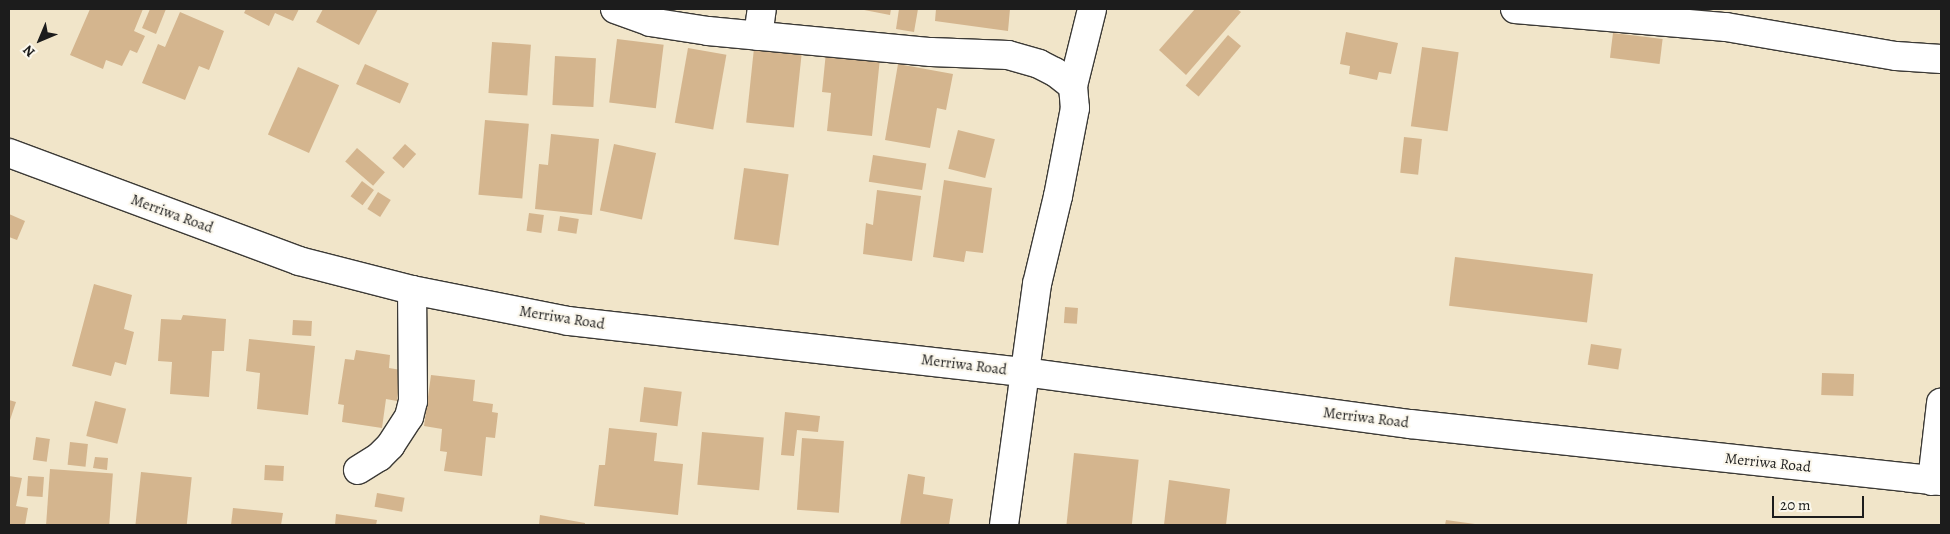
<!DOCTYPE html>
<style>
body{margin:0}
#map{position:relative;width:1950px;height:534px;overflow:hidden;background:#f1e5c9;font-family:Alegreya,serif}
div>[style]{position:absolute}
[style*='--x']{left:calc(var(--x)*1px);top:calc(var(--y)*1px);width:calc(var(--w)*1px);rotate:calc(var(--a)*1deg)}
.building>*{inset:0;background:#d4b58e;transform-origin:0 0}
.roads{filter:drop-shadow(1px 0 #3c3a36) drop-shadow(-1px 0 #3c3a36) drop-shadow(0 1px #3c3a36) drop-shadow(0 -1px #3c3a36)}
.minor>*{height:28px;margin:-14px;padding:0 14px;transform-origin:14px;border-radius:14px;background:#fff}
span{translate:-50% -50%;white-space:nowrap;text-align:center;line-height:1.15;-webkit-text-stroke:4px #fbf7ec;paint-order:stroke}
.street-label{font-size:15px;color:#1c1c1c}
.frame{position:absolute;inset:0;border:10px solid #1c1c1c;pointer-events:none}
.north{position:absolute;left:15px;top:15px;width:50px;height:50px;-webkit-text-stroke:4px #fbf7ec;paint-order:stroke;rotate:225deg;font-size:14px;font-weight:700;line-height:20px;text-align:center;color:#1c1c1c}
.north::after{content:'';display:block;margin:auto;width:18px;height:22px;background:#1c1c1c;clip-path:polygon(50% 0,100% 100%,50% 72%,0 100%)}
.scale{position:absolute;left:1772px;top:496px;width:92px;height:22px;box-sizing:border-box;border:2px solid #1c1c1c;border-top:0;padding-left:6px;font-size:15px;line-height:18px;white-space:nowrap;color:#1c1c1c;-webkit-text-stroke:4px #fbf7ec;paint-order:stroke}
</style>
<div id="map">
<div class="building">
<i style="clip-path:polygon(90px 9px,143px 9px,134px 31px,145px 36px,137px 53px,130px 50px,122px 66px,106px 60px,103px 69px,70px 55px)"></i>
<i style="clip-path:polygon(150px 9px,166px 9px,156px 34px,142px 28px)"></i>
<i style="clip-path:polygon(246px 9px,299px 9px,293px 21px,275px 13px,269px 26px,244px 13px)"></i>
<i style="clip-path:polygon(323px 9px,378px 9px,359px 45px,316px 22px)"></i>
<i style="clip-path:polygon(859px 9px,891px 9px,890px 15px)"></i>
<i style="clip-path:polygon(899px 9px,918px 9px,914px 32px,896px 29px)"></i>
<i style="clip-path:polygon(936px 9px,1010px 9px,1008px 31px,935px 21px)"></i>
<i style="clip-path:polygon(1195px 9px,1237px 9px,1241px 12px,1186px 75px,1159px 50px)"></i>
<i style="clip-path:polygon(180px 12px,224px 31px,209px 70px,199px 66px,185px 100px,142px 83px,158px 44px,165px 47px)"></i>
<i style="clip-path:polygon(1346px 32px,1398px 43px,1391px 74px,1379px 72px,1377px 80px,1349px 74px,1350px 66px,1340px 64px)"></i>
<i style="left:1613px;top:33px;width:50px;height:25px;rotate:7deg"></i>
<i style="left:1228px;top:35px;width:17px;height:66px;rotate:40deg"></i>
<i style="left:617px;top:39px;width:47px;height:64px;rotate:7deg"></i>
<i style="left:492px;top:42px;width:39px;height:51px;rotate:4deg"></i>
<i style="left:1422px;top:47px;width:37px;height:80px;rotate:8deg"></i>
<i style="left:688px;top:48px;width:39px;height:76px;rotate:10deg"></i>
<i style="left:754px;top:48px;width:48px;height:75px;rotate:6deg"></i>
<i style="clip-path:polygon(826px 52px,880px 58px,872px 136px,827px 131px,831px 93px,822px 92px)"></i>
<i style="left:555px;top:56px;width:41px;height:49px;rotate:3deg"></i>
<i style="left:365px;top:64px;width:48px;height:22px;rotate:24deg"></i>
<i style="clip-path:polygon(898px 64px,953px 74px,946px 110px,937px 108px,930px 148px,885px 140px)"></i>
<i style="left:298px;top:67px;width:45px;height:74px;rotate:24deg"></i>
<i style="left:485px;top:120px;width:44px;height:75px;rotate:5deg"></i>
<i style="left:958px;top:130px;width:38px;height:40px;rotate:14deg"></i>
<i style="clip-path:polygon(551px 134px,599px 139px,592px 215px,535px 209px,539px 164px,548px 165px)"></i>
<i style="left:1404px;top:137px;width:18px;height:36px;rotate:6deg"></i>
<i style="left:405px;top:144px;width:15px;height:19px;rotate:42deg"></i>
<i style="left:614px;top:144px;width:43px;height:68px;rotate:12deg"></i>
<i style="left:357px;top:148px;width:37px;height:18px;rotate:41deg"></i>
<i style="left:873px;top:155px;width:54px;height:27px;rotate:9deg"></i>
<i style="left:744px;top:168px;width:45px;height:72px;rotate:8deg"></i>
<i style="clip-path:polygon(944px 180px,992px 188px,983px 253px,966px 251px,964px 262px,933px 257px)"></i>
<i style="left:362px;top:181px;width:15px;height:19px;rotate:37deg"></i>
<i style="clip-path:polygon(877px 190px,921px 196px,912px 261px,863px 254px,866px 223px,873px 225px)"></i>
<i style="left:378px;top:192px;width:15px;height:20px;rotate:32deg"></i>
<i style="left:529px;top:213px;width:15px;height:18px;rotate:8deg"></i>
<i style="clip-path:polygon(9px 214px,25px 221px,17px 240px,9px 237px)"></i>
<i style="left:560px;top:216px;width:19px;height:15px;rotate:9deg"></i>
<i style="left:1455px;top:257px;width:139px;height:49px;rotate:7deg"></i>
<i style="clip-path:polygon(94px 284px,132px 295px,124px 329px,134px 332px,126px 365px,115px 362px,111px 376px,72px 366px)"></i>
<i style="left:1065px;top:307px;width:13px;height:16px;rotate:4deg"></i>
<i style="clip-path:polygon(183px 315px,226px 319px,224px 351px,212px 351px,209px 397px,170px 394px,172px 362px,158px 361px,161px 319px,181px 320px)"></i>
<i style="left:293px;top:320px;width:19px;height:15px;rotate:3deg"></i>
<i style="clip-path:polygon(249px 339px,315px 346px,308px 415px,257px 409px,260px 373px,246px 371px)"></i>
<i style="left:1591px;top:344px;width:31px;height:21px;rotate:9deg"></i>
<i style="clip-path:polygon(356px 350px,390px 355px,389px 368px,401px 370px,397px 401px,386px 399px,382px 428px,342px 422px,344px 405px,338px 404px,345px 359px,354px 360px)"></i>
<i style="left:1822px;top:373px;width:32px;height:22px;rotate:2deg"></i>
<i style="clip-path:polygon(431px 375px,475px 380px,473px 401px,493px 404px,492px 412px,498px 413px,495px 438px,486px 437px,482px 476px,444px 471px,447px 452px,440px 451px,442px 429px,424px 426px)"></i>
<i style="left:644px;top:387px;width:38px;height:35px;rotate:7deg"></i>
<i style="clip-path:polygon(9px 400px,16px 402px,9px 423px)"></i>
<i style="left:95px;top:401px;width:32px;height:36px;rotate:14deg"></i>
<i style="clip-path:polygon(785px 412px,820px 416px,818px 432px,797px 430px,794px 456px,781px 455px)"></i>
<i style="clip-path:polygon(609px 428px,657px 433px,654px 461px,683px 464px,678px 515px,594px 506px,599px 465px,605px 465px)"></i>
<i style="left:702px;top:432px;width:62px;height:53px;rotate:5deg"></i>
<i style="left:36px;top:437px;width:14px;height:23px;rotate:8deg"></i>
<i style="left:802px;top:438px;width:42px;height:72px;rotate:4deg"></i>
<i style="left:70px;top:442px;width:18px;height:23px;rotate:6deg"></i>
<i style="left:1074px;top:453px;width:65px;height:72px;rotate:6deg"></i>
<i style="clip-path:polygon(95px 457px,108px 458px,107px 470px,93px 468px)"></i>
<i style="left:265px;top:465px;width:19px;height:15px;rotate:3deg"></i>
<i style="left:50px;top:469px;width:63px;height:56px;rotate:4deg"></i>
<i style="left:141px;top:472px;width:51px;height:53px;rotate:6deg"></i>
<i style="clip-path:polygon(908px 474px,925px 477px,923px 494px,953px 499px,949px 525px,900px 525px)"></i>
<i style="clip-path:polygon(9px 476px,22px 478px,16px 506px,28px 508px,25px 525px,9px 525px)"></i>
<i style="left:28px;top:476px;width:16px;height:20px;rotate:4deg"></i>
<i style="clip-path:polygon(1169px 480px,1230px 489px,1226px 525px,1164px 525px)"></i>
<i style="left:377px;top:493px;width:28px;height:14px;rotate:10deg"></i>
<i style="clip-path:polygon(233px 508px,283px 513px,281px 525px,231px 525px)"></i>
<i style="clip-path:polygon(336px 514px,377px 520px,376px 525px,335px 525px)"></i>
<i style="clip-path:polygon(540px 515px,585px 523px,585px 525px,539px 525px)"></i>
<i style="clip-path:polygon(1446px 520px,1475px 524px,1475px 525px,1445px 525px)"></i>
</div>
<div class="roads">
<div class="minor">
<i style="--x:615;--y:9;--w:37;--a:20"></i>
<i style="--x:650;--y:22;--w:59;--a:8.8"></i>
<i style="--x:708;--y:31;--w:224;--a:5.4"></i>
<i style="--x:931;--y:52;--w:77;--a:2.2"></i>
<i style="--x:1008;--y:55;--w:32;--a:16"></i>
<i style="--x:1039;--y:64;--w:18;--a:27"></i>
<i style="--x:1055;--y:72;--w:23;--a:38"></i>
<i style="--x:1073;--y:86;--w:22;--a:85"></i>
<i style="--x:1075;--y:108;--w:90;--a:100.9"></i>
<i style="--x:1058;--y:196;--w:90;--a:103.4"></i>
<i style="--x:1037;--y:284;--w:243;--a:97.8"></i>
<i style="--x:1515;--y:9;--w:212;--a:4.9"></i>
<i style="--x:1726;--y:27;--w:172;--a:9.7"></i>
<i style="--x:1896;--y:56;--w:45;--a:3.8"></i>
<i style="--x:758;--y:36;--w:27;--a:-82"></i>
<i style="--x:1073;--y:86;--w:79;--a:-76.1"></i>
<i style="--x:9;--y:153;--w:309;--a:20.4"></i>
<i style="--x:299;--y:261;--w:117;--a:14.4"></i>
<i style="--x:412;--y:290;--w:159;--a:11.2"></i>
<i style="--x:568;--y:321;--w:459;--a:6.4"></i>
<i style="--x:1024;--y:372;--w:389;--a:7.7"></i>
<i style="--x:1410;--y:424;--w:534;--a:6.13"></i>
<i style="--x:358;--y:470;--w:25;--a:-32"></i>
<i style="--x:379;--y:457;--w:16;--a:-45"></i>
<i style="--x:390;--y:446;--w:35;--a:-57"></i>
<i style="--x:409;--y:417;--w:16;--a:-76"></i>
<i style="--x:413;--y:401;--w:111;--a:-90.5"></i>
<i style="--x:1932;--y:481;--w:79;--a:-83.4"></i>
</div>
</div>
<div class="street-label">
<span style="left:172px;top:214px;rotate:20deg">Merriwa Road</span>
<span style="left:562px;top:318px;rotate:9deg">Merriwa Road</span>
<span style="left:964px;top:365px;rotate:7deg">Merriwa Road</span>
<span style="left:1366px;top:418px;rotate:7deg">Merriwa Road</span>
<span style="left:1768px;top:463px;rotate:6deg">Merriwa Road</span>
</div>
<div class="frame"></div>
<div class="north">N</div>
<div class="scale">20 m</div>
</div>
